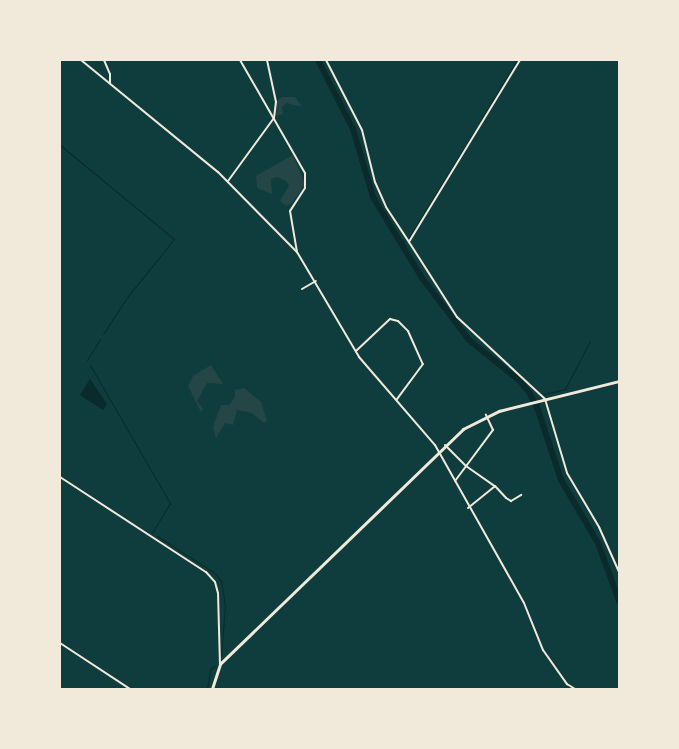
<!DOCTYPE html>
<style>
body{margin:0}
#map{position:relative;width:679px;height:749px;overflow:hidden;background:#0f3d3e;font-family:Overpass,sans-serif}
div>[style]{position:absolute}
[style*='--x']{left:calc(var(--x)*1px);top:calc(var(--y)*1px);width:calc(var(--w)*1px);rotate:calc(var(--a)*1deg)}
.green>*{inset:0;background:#244646}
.water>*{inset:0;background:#0a2a2b}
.stream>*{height:1px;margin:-0.5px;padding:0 0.5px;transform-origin:0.5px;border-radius:0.5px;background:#0a2a2b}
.river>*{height:6px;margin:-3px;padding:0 3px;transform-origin:3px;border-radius:3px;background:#0a2a2b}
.minor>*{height:2px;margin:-1px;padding:0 1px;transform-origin:1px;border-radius:1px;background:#f1e9da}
.tertiary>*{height:2.5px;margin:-1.25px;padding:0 1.25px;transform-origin:1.25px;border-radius:1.25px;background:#f1e9da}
span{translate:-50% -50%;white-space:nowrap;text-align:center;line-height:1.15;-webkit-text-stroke:4.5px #f1e9da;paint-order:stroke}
.frame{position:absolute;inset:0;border:61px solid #f1e9da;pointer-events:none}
</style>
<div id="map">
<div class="green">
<i style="clip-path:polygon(282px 97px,295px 97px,302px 107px,287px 103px,282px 107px,283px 114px,276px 116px,277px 101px)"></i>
<i style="clip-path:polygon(293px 155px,305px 184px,292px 203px,286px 206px,280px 201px,289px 186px,286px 181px,277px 177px,271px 179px,272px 194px,257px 188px,256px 176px)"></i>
<i style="clip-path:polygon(211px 365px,223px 384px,207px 383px,197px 401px,203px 409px,201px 412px,188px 386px,193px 376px)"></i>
<i style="clip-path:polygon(244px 388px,261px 402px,267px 421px,264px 423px,252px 413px,237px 410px,233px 425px,225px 423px,216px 438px,213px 427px,221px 405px,229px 405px,235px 397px,235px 390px)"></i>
</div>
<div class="water">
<i style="clip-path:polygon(90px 379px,107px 404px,103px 410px,80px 395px)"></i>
</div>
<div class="stream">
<i style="--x:479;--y:123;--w:74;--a:-58.9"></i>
<i style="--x:60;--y:145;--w:148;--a:39.5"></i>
<i style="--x:174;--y:239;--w:73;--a:128.9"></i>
<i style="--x:128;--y:296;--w:45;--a:123.3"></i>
<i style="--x:409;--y:237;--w:129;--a:-58.3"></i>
<i style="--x:402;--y:243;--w:4;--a:-45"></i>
<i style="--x:87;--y:360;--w:25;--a:-58"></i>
<i style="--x:90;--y:365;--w:160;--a:59.9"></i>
<i style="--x:170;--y:503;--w:35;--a:121"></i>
<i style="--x:544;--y:394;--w:22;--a:-13"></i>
<i style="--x:565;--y:389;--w:54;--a:-62.5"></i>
<i style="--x:538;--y:410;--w:14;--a:-82"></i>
<i style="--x:157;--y:536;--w:69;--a:32.5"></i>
<i style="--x:215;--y:573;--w:10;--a:53"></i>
<i style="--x:221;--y:581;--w:25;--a:81"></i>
<i style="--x:225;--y:606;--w:50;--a:94.6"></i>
<i style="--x:207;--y:689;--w:20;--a:-81"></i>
<i style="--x:210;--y:669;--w:6;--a:-31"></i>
</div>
<div class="river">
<i style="--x:318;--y:60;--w:77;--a:63.1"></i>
<i style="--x:353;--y:129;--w:71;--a:73.6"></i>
<i style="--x:373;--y:197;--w:95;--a:58.8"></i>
<i style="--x:422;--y:278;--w:78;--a:52.8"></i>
<i style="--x:469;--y:340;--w:65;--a:38.8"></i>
<i style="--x:520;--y:381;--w:16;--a:52"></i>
<i style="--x:530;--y:394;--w:18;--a:63"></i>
<i style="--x:538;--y:410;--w:74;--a:71.8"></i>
<i style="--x:561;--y:480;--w:73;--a:59.6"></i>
<i style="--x:598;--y:543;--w:62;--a:70.1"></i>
</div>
<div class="minor">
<i style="--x:81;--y:60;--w:177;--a:39.3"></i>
<i style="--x:218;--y:172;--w:112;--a:45.4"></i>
<i style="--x:297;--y:252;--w:122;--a:59.4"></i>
<i style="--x:359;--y:357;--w:116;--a:49.2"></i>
<i style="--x:435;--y:445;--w:181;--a:60.6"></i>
<i style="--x:524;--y:603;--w:51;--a:68"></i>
<i style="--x:543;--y:650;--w:42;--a:54.8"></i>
<i style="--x:567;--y:684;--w:9;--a:32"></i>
<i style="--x:104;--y:60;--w:15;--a:67"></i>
<i style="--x:110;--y:74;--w:9;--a:90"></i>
<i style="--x:240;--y:60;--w:130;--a:60.1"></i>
<i style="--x:305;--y:173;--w:15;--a:90"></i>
<i style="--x:305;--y:188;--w:27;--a:123"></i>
<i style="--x:290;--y:211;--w:42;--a:80.3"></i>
<i style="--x:326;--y:60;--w:79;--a:62.8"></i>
<i style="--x:362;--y:130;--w:54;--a:76"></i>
<i style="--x:375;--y:182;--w:27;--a:66"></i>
<i style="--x:386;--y:207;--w:42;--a:56.7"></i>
<i style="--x:520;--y:60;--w:213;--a:121.4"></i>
<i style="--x:409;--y:242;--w:89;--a:57.4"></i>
<i style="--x:457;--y:317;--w:120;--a:43"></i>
<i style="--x:545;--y:399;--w:77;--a:73.4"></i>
<i style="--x:567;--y:473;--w:63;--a:59.3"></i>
<i style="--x:599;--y:527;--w:49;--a:66"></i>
<i style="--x:228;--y:181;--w:78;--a:-53.9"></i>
<i style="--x:274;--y:118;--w:16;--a:-83"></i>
<i style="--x:276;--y:102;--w:43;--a:-102.1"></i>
<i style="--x:302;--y:289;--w:16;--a:-30"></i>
<i style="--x:356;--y:351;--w:47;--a:-43.3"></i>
<i style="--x:390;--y:319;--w:8;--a:14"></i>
<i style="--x:398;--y:321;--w:14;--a:45"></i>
<i style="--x:408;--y:331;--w:36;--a:66"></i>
<i style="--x:423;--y:364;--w:44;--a:126.6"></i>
<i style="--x:445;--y:445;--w:30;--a:45"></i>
<i style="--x:466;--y:466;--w:35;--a:35"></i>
<i style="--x:495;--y:486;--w:16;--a:47"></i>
<i style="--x:506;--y:498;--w:6;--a:31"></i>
<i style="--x:511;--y:501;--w:12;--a:-31"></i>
<i style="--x:60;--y:477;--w:174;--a:33.1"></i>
<i style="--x:206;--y:572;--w:13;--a:48"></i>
<i style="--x:215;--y:582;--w:11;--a:75"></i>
<i style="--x:218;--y:593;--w:71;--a:88.4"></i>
<i style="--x:455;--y:481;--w:64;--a:-53.3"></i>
<i style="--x:493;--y:430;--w:17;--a:-115"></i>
<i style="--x:468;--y:508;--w:35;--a:-39"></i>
<i style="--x:60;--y:643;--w:84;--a:33.3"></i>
</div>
<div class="tertiary">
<i style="--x:212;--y:689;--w:26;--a:-72"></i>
<i style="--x:220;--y:664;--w:338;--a:-44"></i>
<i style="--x:463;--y:429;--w:40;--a:-26.6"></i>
<i style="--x:499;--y:411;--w:124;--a:-14"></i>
</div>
<div class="frame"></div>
</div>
